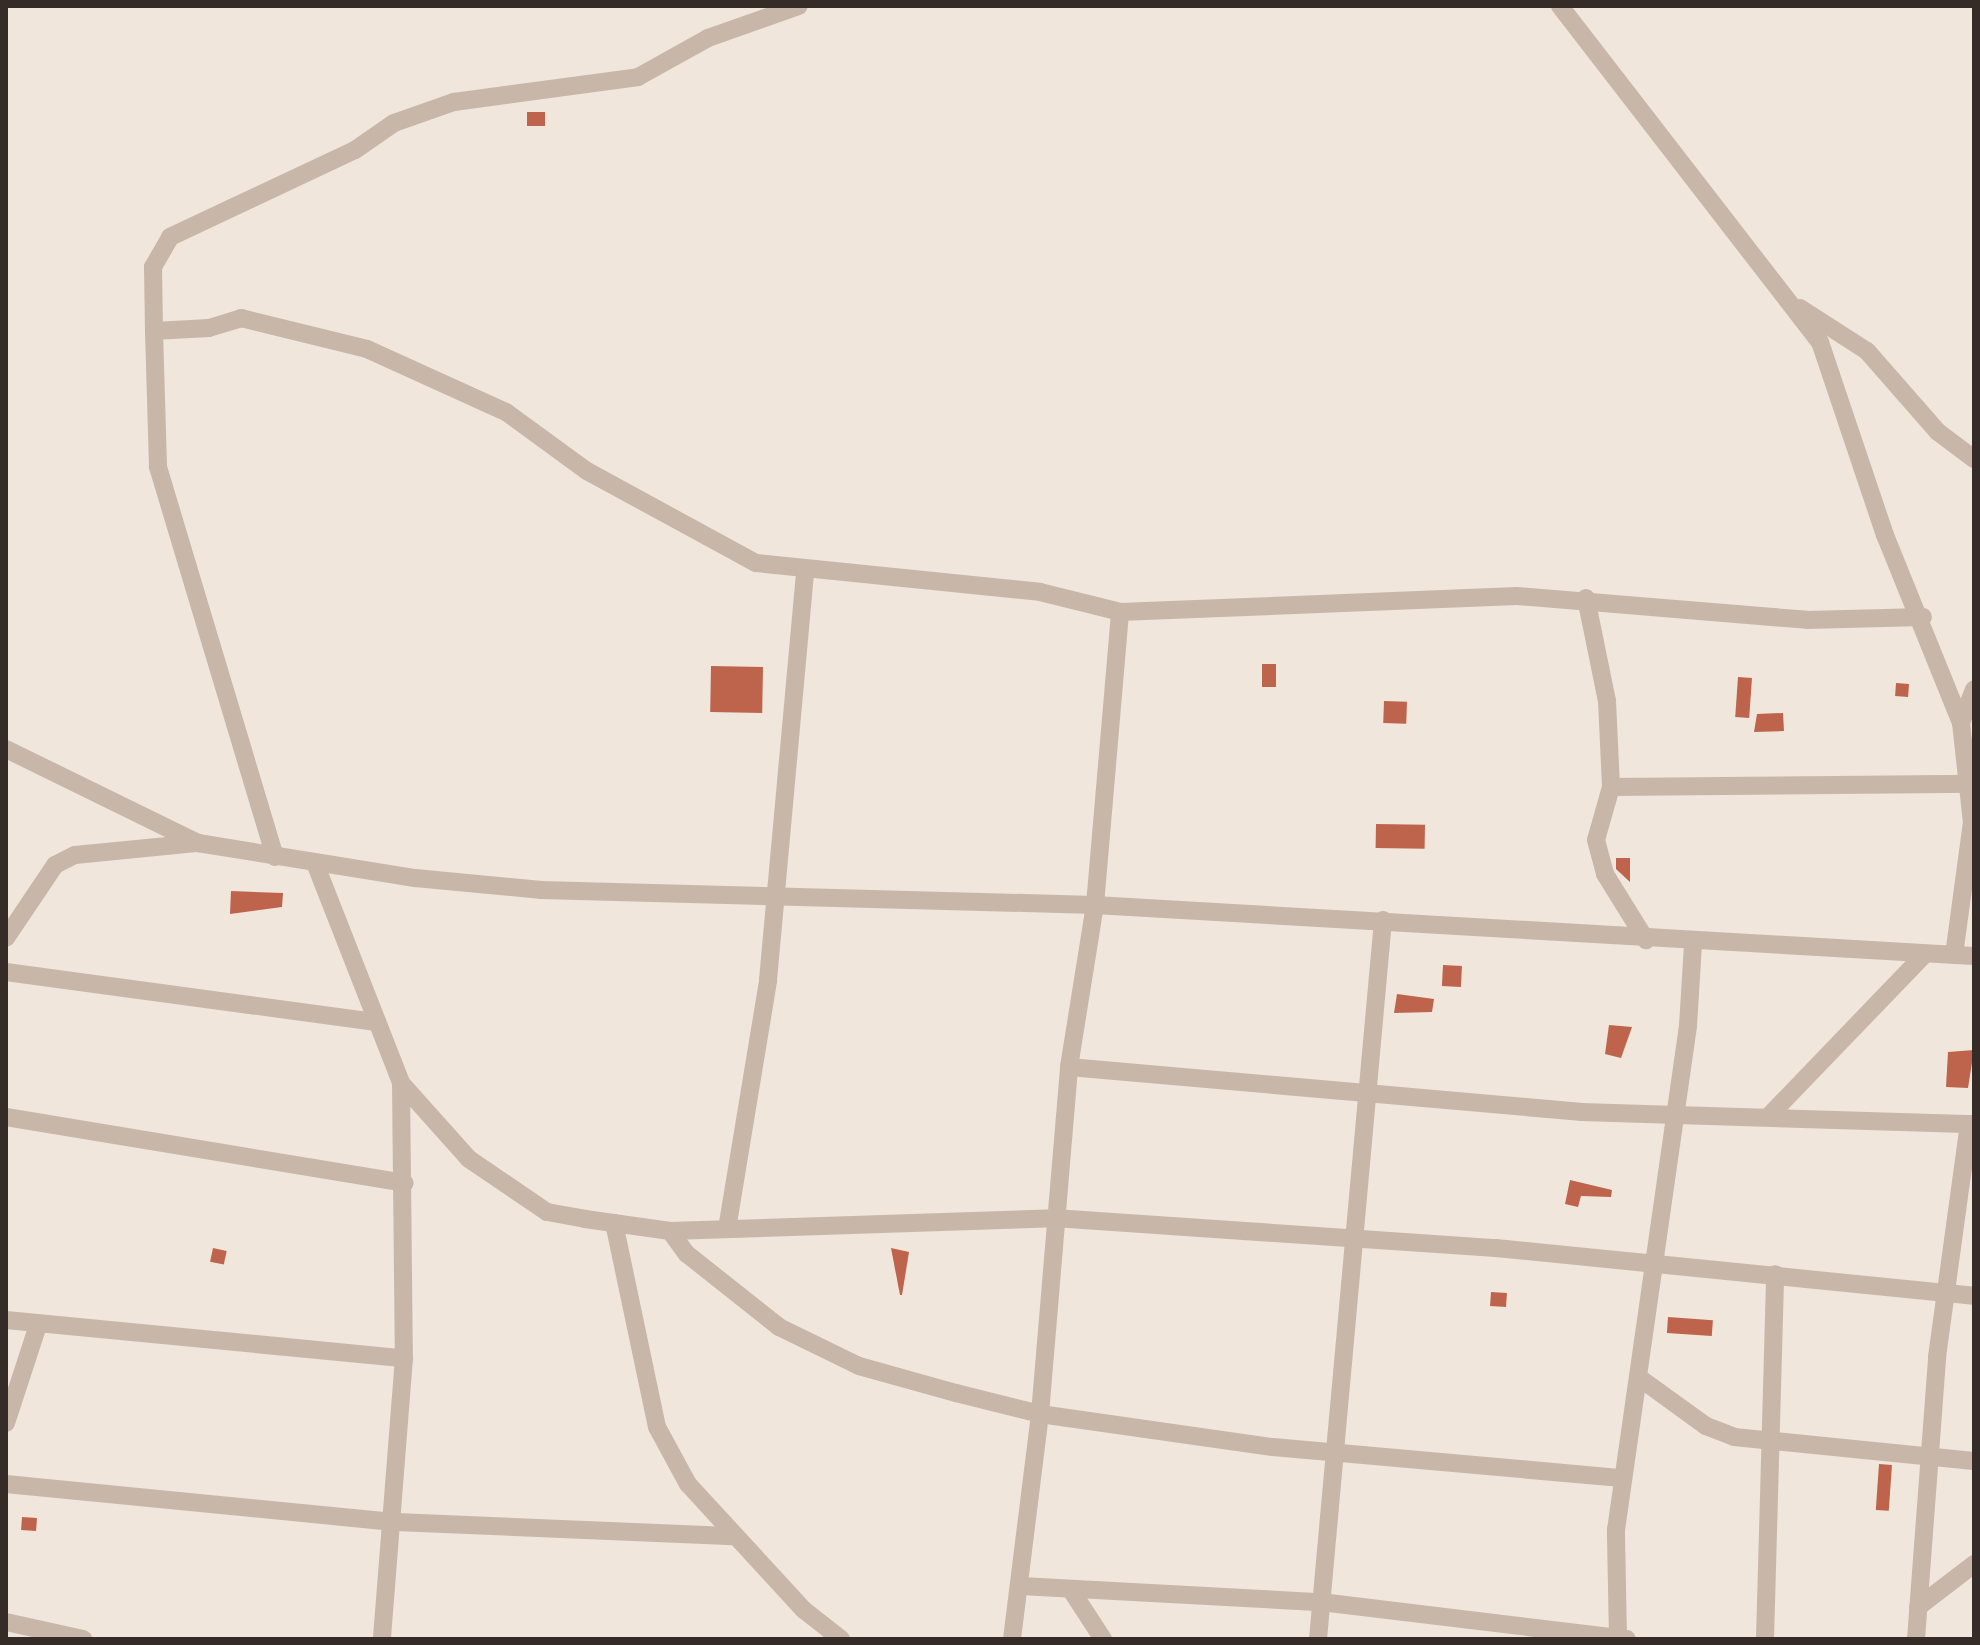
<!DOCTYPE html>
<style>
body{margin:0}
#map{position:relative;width:1980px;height:1645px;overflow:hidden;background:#f0e6dc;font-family:"Source Sans 3",sans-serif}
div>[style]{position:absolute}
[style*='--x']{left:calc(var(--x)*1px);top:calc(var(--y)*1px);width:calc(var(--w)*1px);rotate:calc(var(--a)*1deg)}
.building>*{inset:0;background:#be644c;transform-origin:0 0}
.minor>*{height:18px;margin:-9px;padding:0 9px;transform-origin:9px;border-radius:9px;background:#c8b6a9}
span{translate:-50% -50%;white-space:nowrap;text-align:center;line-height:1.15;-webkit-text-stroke:6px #f8f0e8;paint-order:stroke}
.frame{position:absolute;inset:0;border:8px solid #352c28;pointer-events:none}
</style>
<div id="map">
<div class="building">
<i style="left:545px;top:112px;width:14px;height:18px;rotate:90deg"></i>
<i style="left:1262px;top:664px;width:14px;height:23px"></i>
<i style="left:711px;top:666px;width:52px;height:46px;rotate:1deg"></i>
<i style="left:1738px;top:677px;width:14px;height:40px;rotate:4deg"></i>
<i style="left:1896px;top:683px;width:13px;height:13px;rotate:4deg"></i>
<i style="left:1384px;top:701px;width:23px;height:22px;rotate:2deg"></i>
<i style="clip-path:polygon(1783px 713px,1784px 731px,1754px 732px,1757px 714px)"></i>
<i style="left:1376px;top:824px;width:49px;height:24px;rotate:1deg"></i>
<i style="clip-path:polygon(1616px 858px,1630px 858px,1630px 882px,1616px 869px)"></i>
<i style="clip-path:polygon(231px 891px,283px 893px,282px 907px,230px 914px)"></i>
<i style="left:1443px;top:965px;width:19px;height:21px;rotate:3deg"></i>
<i style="clip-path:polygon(1397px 994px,1434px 999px,1432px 1012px,1394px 1013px)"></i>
<i style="clip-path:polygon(1609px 1025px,1632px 1027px,1621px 1058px,1605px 1054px)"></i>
<i style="clip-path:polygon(1974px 1050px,1968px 1088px,1946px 1087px,1948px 1052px)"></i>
<i style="clip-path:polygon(1570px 1180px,1612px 1190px,1611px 1197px,1581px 1196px,1578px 1207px,1565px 1204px)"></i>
<i style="left:213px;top:1248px;width:14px;height:14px;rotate:12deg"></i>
<i style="clip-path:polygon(891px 1248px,909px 1252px,902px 1295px,900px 1295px)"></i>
<i style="left:1491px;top:1292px;width:16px;height:14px;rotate:4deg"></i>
<i style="left:1668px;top:1317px;width:45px;height:16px;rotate:4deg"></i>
<i style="left:1879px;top:1464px;width:13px;height:46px;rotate:4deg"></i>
<i style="left:22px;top:1517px;width:15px;height:13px;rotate:4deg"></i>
</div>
<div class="minor">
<i style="--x:1560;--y:6;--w:425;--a:52.3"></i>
<i style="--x:1820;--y:342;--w:204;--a:71.4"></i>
<i style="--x:1885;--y:535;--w:203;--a:68"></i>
<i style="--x:1961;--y:723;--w:100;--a:83.7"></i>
<i style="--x:1972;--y:822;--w:134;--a:97.7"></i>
<i style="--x:1800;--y:308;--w:80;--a:32.7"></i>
<i style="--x:1867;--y:351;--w:108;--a:48.8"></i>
<i style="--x:1938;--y:432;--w:45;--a:36.9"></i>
<i style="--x:154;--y:331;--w:64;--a:-90.9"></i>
<i style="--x:153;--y:267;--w:34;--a:-60"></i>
<i style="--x:170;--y:237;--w:204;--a:-25.2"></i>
<i style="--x:355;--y:150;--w:47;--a:-34.7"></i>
<i style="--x:394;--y:123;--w:64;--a:-19.3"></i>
<i style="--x:454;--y:102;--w:186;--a:-7.7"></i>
<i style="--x:638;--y:77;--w:80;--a:-29.1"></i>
<i style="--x:708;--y:38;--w:96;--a:-19.4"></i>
<i style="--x:1586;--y:598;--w:105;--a:78.5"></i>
<i style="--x:1607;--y:701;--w:86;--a:87.3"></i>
<i style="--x:1611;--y:787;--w:55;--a:105.8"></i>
<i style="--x:1596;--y:840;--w:35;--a:75"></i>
<i style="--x:1605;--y:874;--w:78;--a:58.2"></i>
<i style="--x:1961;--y:723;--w:36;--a:-69"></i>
<i style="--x:6;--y:749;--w:214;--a:26.1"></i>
<i style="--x:198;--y:843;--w:220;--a:9.2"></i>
<i style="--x:415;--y:878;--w:127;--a:5.4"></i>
<i style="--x:541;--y:890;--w:554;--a:1.55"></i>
<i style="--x:1095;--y:905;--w:880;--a:3.32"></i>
<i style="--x:1611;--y:787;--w:363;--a:-0.5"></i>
<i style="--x:275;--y:857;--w:408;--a:-106.7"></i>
<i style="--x:158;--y:466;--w:135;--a:-91.7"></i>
<i style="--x:154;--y:331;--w:55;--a:-3.1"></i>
<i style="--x:209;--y:328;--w:34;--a:-17"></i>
<i style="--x:241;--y:318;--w:130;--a:13.8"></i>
<i style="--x:367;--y:349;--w:153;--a:24.4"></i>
<i style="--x:506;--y:412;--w:100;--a:36.1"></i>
<i style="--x:587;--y:471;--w:192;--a:28.6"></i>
<i style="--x:756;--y:563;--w:285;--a:5.8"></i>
<i style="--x:1040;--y:592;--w:82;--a:14"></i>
<i style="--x:315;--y:863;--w:236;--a:68.6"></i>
<i style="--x:401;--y:1083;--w:275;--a:89.4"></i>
<i style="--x:404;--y:1358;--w:282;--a:94.5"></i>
<i style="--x:6;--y:938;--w:88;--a:-56.1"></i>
<i style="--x:55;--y:865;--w:22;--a:-27"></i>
<i style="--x:75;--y:855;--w:124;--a:-5.6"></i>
<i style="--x:6;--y:972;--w:374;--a:7.7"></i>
<i style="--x:1069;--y:1067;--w:515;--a:5.01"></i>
<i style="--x:1582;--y:1112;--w:392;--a:1.8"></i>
<i style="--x:401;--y:1083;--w:102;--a:48.2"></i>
<i style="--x:469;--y:1159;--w:94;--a:34.2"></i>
<i style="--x:547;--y:1212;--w:39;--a:10"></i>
<i style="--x:585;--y:1219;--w:86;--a:8"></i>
<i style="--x:670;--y:1231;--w:384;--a:-1.9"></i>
<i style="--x:1054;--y:1218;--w:443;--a:3.9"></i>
<i style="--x:1496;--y:1248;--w:480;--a:5.7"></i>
<i style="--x:6;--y:1117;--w:404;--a:9.4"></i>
<i style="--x:1768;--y:1117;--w:226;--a:-46.1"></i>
<i style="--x:614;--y:1223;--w:208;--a:78.1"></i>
<i style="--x:657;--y:1427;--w:65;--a:61.5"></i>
<i style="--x:688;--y:1484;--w:171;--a:47.4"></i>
<i style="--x:804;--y:1610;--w:47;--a:38.1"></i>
<i style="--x:727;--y:1229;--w:252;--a:-80.6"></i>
<i style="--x:768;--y:980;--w:409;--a:-84.8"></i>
<i style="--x:670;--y:1231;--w:29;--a:54"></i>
<i style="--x:687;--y:1254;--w:117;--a:38.4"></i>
<i style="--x:779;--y:1327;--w:89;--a:26"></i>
<i style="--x:859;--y:1366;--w:101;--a:15.6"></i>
<i style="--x:956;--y:1393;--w:87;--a:14"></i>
<i style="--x:1040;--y:1414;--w:235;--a:8.1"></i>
<i style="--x:1273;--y:1447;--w:350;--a:5.1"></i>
<i style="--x:6;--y:1320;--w:400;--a:5.5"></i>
<i style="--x:1641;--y:1379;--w:80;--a:35.9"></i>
<i style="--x:1706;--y:1426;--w:30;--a:21"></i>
<i style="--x:1734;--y:1437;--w:241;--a:5.7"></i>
<i style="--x:6;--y:1423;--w:103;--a:-71.9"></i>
<i style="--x:6;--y:1484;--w:392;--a:5.6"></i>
<i style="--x:396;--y:1522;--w:338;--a:2.4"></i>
<i style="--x:1021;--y:1586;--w:300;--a:3.1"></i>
<i style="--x:1321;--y:1602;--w:308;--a:6.9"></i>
<i style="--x:1071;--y:1590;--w:59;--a:56.9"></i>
<i style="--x:1918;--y:1607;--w:71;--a:-37.5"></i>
<i style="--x:6;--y:1622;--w:79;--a:12.4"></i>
<i style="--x:1012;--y:1639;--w:227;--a:-82.9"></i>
<i style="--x:1040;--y:1414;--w:348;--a:-85.2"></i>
<i style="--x:1069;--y:1067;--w:164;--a:-80.9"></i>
<i style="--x:1095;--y:905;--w:294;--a:-85.1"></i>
<i style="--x:1120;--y:612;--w:397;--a:-2.3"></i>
<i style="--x:1517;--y:596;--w:291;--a:4.7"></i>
<i style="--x:1807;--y:620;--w:116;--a:-1.5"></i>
<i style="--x:1318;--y:1639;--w:722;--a:-84.83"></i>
<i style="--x:1618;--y:1639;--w:109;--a:-91.1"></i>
<i style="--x:1616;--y:1530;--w:509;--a:-81.87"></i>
<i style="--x:1688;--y:1026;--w:82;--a:-86.5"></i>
<i style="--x:1765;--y:1639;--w:365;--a:-88.4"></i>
<i style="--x:1916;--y:1639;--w:283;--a:-85.7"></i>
<i style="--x:1937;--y:1357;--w:235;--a:-82.2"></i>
</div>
<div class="frame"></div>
</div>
